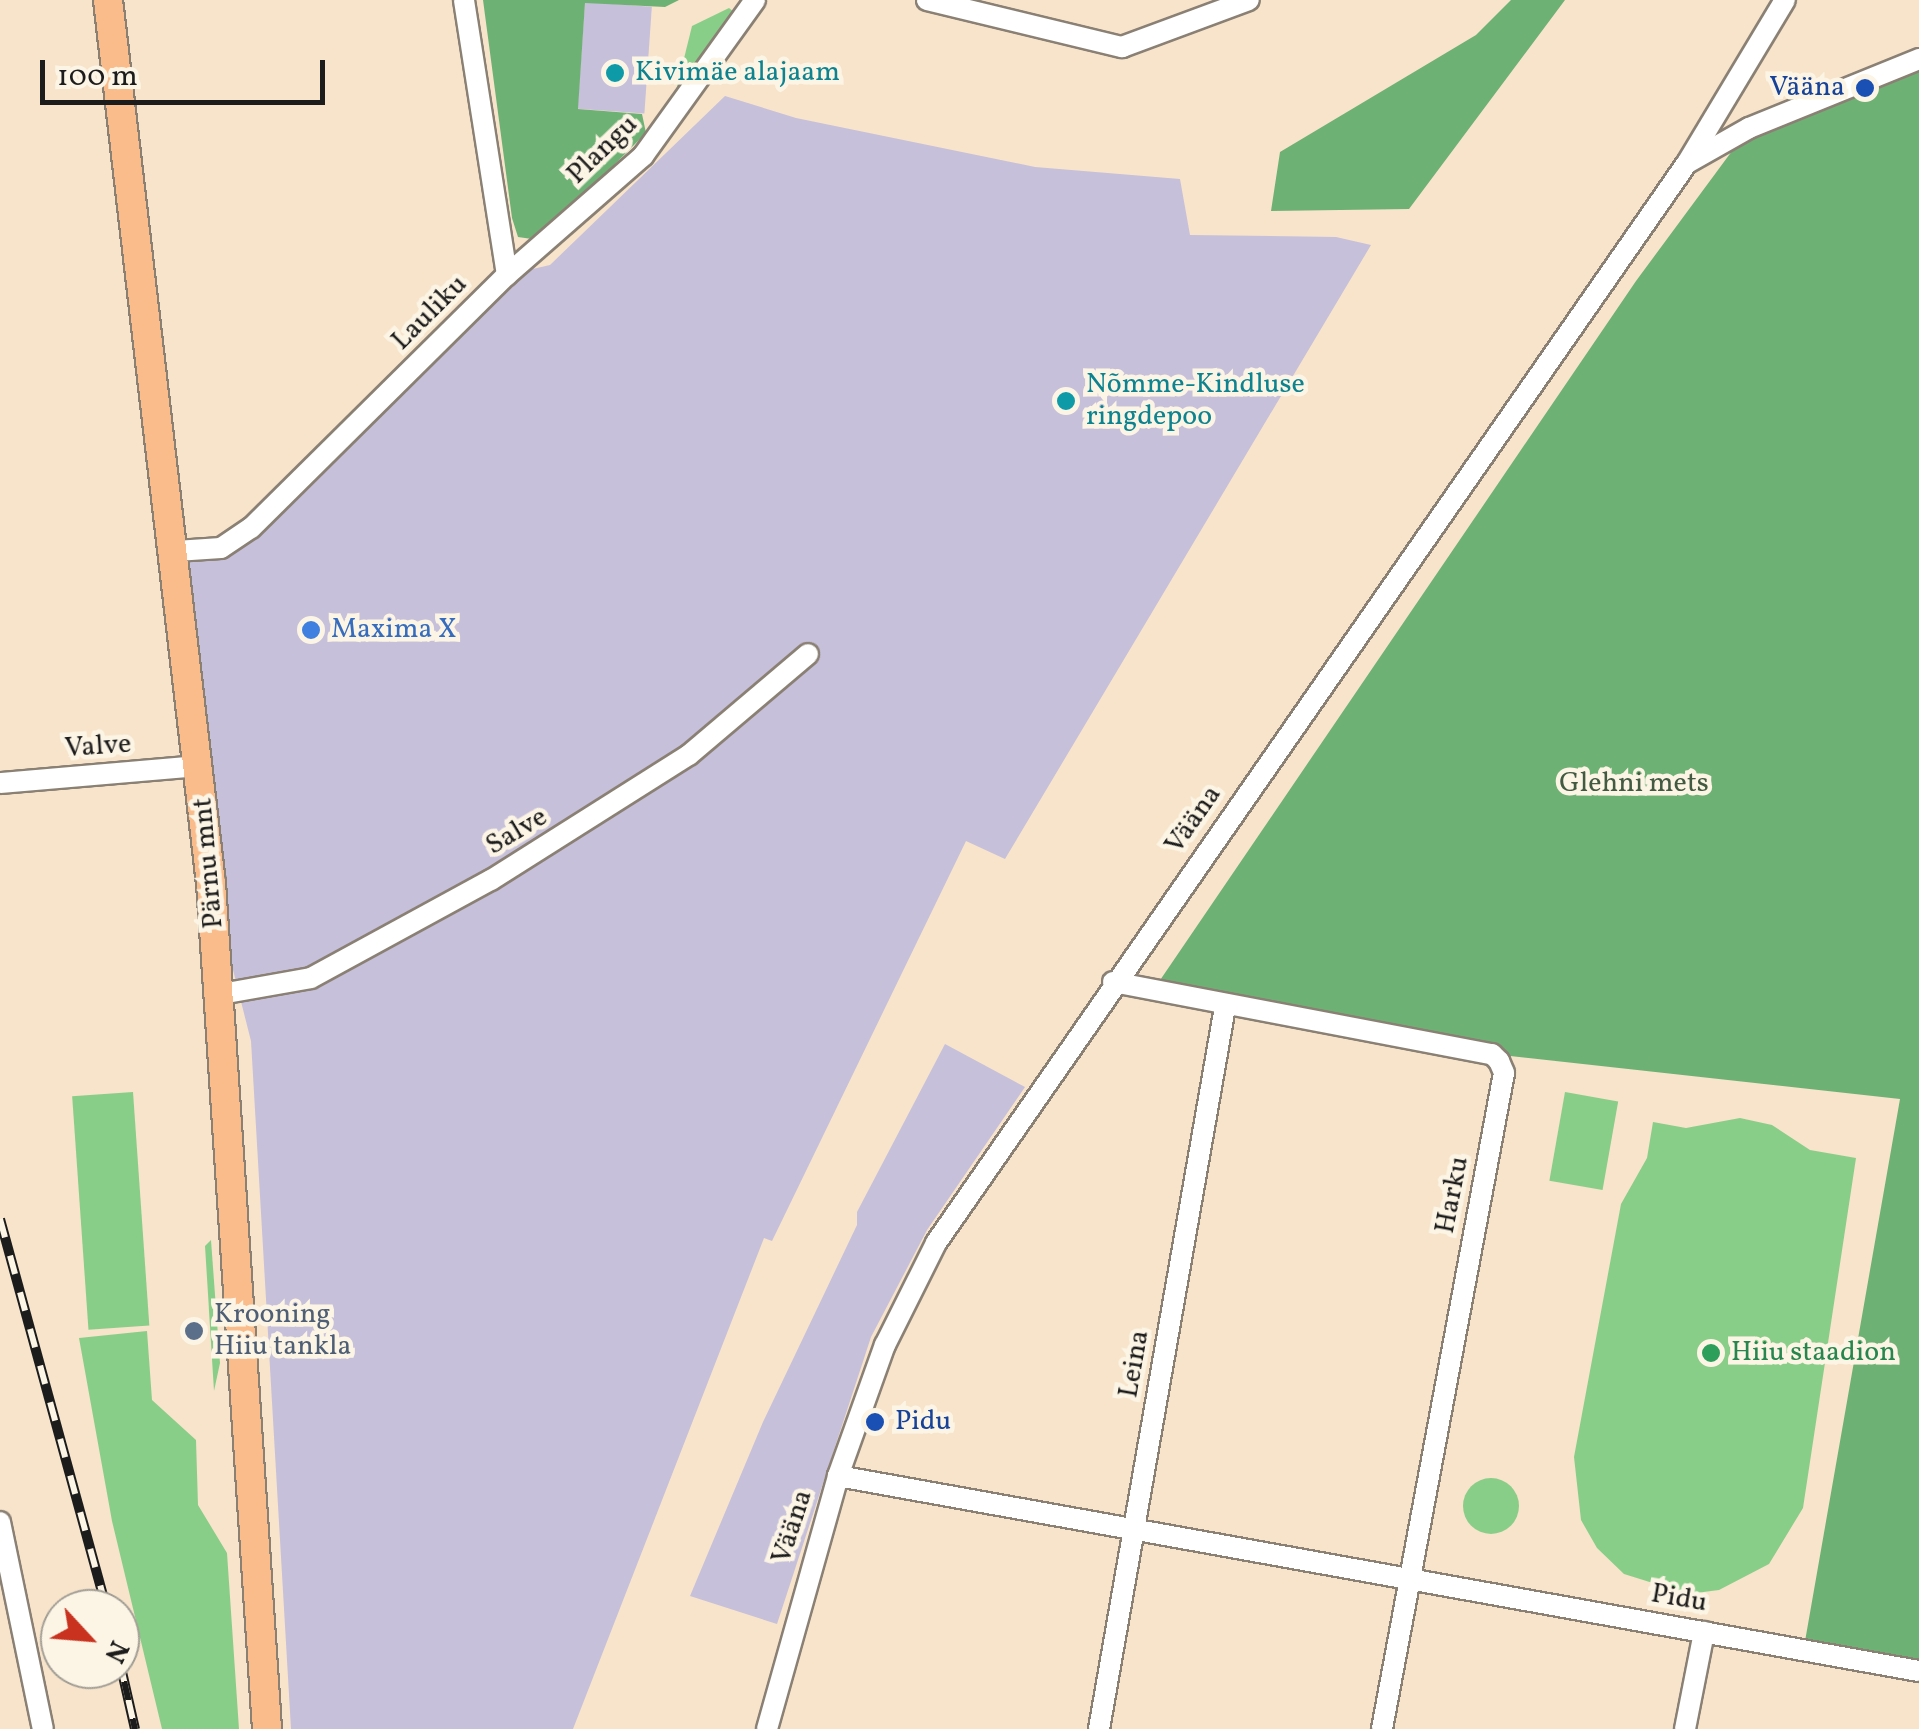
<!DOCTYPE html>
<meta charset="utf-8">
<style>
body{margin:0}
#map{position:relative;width:1919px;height:1729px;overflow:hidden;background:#f7e4cb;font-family:Vollkorn,serif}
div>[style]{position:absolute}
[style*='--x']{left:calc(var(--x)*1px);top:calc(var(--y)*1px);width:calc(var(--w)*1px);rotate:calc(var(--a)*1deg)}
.industrial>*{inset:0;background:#c6c0da;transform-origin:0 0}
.green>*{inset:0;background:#89ce88;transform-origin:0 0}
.round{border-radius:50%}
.forest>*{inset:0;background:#6eb174}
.roads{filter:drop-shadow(2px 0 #8a8074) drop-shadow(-2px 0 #8a8074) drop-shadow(0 2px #8a8074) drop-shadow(0 -2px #8a8074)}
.minor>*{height:20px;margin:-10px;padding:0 10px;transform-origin:10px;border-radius:10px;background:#fff}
.major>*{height:28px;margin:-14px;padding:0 14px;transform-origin:14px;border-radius:14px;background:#f9bc8a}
.rail>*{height:10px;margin-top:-5px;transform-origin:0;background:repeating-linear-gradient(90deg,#fcf5e5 0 19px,#1c1c1c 0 38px);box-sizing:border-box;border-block:2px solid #1c1c1c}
.dots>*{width:28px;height:28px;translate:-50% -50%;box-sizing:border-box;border:5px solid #fcf5e5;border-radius:50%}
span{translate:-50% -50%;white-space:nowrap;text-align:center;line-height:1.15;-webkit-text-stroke:9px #fcf5e5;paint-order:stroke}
.culture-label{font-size:28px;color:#0d838f}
.left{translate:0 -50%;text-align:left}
.transit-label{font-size:28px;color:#164399}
.right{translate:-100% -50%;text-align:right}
.street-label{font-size:28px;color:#1c1c1c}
.shop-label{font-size:28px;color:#366cbe}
.park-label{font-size:28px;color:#425a42}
.service-label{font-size:28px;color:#4e5e75}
.leisure-label{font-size:28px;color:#27864d}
.north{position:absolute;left:40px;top:1589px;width:100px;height:100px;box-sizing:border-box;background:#fcf5e5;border:2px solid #a29e95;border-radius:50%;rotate:116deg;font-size:28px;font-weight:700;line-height:40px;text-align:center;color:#1c1c1c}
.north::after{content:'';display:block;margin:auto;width:35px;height:45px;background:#c8321e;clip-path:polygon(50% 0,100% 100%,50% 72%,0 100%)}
.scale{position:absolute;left:40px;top:60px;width:285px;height:45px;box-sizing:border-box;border:5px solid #1c1c1c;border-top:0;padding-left:12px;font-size:30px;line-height:35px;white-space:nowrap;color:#1c1c1c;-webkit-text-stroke:8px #fcf5e5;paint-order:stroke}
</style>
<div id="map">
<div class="industrial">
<i style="left:585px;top:2px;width:67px;height:107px;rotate:4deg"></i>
<i style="clip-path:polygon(725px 96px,796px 118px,1035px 167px,1180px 179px,1190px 235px,1336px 237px,1371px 245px,1005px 859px,966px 841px,772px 1241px,764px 1238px,573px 1729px,291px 1729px,251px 1041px,211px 883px,176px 551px,221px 548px,507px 275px,550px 265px)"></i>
<i style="clip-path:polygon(945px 1044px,1025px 1087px,927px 1230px,871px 1337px,777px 1624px,690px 1596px,763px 1422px,857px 1225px,857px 1212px)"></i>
</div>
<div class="green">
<i style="clip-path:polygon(729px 8px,734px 12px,675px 95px,692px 26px)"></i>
<i style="left:133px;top:1092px;width:234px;height:61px;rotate:86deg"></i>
<i style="left:1565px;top:1092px;width:54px;height:90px;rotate:10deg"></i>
<i style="clip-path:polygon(1740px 1118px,1772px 1125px,1810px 1150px,1856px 1158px,1803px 1508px,1769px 1564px,1719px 1590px,1688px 1594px,1624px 1574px,1597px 1548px,1581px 1520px,1574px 1457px,1621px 1204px,1647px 1158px,1653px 1122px,1686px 1128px)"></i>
<i style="clip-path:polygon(211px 1240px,220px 1363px,214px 1391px,205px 1246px)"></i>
<i style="clip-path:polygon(147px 1331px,152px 1400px,196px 1440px,198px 1505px,227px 1553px,239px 1729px,162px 1729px,112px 1521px,79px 1338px)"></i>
<i class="round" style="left:1463px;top:1478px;width:56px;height:56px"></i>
</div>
<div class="forest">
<i style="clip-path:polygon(483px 0,679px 0,665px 7px,585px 3px,578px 109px,642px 114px,646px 133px,539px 240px,518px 237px,512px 218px)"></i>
<i style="clip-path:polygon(1511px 0,1565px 0,1409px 209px,1271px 211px,1280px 152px,1476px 35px)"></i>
<i style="clip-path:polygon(1919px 59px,1919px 1670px,1804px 1647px,1900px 1099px,1492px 1054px,1152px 992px,1636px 281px,1749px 128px)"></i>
</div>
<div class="roads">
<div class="minor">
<i style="--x:927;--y:0;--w:201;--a:13.6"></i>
<i style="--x:1122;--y:47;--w:135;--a:-20.3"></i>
<i style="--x:1689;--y:162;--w:69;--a:-29.5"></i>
<i style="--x:1749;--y:128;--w:183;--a:-22.1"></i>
<i style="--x:507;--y:275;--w:181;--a:-41.2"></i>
<i style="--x:643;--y:156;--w:192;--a:-54.3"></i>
<i style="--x:176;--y:551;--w:45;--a:-3.8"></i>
<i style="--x:221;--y:548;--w:36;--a:-34"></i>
<i style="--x:251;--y:528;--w:360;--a:-44.7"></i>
<i style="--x:507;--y:275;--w:278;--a:-98.9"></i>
<i style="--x:0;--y:783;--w:201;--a:-4.9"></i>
<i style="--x:1113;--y:982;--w:386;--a:10.8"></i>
<i style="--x:1492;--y:1054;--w:10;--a:45"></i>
<i style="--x:1499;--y:1061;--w:13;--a:67"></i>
<i style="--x:1504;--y:1073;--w:667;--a:100.54"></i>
<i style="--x:221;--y:994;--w:91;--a:-10.1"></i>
<i style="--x:311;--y:978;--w:205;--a:-28.6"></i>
<i style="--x:491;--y:880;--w:234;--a:-32.3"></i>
<i style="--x:689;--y:755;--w:156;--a:-40.3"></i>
<i style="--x:838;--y:1476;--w:1098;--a:10.23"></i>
<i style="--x:0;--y:1522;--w:211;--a:78.3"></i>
<i style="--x:767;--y:1729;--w:263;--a:-74.3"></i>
<i style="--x:838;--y:1476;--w:139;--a:-70.3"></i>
<i style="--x:885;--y:1345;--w:114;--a:-63.4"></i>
<i style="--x:936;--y:1243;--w:1315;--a:-55.19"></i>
<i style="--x:1687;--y:163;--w:190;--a:-59"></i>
<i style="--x:1099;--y:1729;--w:733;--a:-80.1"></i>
<i style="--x:1685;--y:1729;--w:99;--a:-78.9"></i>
</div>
<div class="major">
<i style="--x:108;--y:0;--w:889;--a:83.35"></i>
<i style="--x:211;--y:883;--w:848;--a:86.21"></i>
</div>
</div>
<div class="rail">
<i style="--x:0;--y:1219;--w:404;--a:74.7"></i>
<i style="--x:120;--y:1663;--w:68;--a:77.2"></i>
</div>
<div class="dots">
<i style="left:615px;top:73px;background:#0f9aa8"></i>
<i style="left:1865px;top:88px;background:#1a4fb4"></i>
<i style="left:1066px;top:401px;background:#0f9aa8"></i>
<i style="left:311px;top:630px;background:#3f7fe0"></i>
<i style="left:194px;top:1331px;background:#5c6f8a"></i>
<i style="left:1711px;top:1353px;background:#2e9e5b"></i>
<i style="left:875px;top:1422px;background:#1a4fb4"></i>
</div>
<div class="culture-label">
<span class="left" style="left:635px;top:73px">Kivimäe alajaam</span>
<span class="left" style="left:1086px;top:401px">Nõmme-Kindluse<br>ringdepoo</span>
</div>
<div class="transit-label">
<span class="right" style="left:1845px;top:88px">Vääna</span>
<span class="left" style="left:895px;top:1422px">Pidu</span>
</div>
<div class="street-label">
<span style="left:603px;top:150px;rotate:-44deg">Plangu</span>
<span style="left:430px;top:313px;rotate:-45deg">Lauliku</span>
<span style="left:98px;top:747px;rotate:-4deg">Valve</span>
<span style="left:1194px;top:820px;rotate:-55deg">Vääna</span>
<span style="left:517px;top:832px;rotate:-31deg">Salve</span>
<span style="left:209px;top:863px;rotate:-95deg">Pärnu mnt</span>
<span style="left:1453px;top:1195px;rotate:-79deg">Harku</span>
<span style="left:1135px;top:1364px;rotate:-80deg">Leina</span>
<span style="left:793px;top:1527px;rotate:-72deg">Vääna</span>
<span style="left:1679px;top:1599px;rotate:10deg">Pidu</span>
</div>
<div class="shop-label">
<span class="left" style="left:331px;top:630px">Maxima X</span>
</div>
<div class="park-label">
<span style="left:1634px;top:784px">Glehni mets</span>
</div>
<div class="service-label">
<span class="left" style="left:214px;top:1331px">Krooning<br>Hiiu tankla</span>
</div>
<div class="leisure-label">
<span class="left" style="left:1731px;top:1353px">Hiiu staadion</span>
</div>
<div class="north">N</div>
<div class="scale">100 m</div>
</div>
